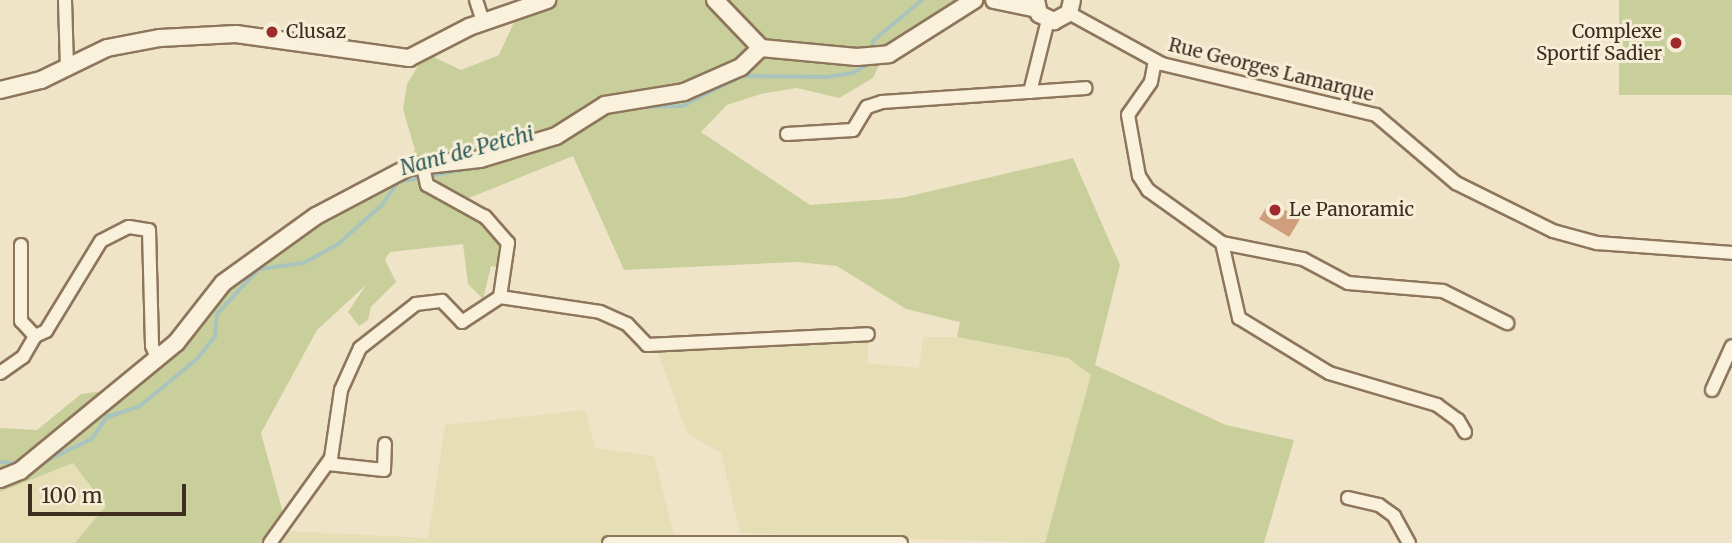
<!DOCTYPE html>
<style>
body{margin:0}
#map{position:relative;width:1732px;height:543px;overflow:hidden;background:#f0e4c8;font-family:Merriweather,serif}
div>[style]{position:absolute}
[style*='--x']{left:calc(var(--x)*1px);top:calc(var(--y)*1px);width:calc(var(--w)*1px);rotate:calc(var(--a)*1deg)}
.farmland>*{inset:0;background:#e6deb5}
.green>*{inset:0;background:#c9cf9b;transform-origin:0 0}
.stream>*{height:3.5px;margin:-1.75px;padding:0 1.75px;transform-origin:1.75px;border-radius:1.75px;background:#a9c4bc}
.building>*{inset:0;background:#cf9f7d;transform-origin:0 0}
.roads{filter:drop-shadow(2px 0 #8d765c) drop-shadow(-2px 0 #8d765c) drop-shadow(0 2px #8d765c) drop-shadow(0 -2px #8d765c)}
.minor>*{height:12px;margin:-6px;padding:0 6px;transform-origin:6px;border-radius:6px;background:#faf1dc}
.tertiary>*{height:16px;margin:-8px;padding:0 8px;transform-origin:8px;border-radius:8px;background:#faf1dc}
.dots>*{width:19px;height:19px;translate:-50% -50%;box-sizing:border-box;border:4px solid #f7eed8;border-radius:50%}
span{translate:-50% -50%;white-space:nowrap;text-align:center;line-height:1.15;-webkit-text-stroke:6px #f7eed8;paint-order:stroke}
.poi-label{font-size:19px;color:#3d2e20}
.left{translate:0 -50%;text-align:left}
.right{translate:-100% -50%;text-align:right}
.street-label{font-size:19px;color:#3d2e20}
.water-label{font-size:21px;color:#2f5d5a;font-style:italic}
.scale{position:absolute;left:28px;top:484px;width:158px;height:32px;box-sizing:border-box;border:4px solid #3d2e20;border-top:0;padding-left:9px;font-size:21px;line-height:24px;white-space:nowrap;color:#3d2e20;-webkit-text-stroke:5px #f7eed8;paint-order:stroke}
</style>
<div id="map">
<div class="farmland">
<i style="clip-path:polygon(923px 337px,957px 337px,1068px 358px,1092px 375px,1045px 543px,740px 533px,721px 453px,687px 433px,658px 352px,762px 338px,869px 341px,867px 363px,919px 368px)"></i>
<i style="clip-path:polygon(585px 410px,595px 448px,654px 456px,676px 543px,278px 543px,288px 531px,428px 538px,445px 425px)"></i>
<i style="clip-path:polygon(73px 463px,106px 506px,75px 543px,0 543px,0 492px)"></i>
</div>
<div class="green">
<i style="clip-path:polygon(524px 0,959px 0,889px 43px,873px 78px,839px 98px,797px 88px,761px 94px,727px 105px,701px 132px,810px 205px,901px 198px,1073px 158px,1120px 265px,1095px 365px,1226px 425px,1294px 440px,1264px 543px,1045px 543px,1091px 375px,1068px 358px,957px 337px,960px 322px,906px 309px,837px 266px,797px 262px,624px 270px,573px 156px,469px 198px,468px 210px,503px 246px,502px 268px,491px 266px,483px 299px,468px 284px,463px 244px,390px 252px,385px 260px,396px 282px,371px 307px,368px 320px,359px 326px,348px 312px,366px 285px,317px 330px,261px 433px,288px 531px,278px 543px,75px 543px,106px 506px,73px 463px,0 492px,0 428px,37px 430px,81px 394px,126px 388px,234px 279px,401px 175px,415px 150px,403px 109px,407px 84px,419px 64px,434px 57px,461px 70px,499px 55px)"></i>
<i style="left:1619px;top:0;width:113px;height:95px"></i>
</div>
<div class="stream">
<i style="--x:873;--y:50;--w:9;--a:-90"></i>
<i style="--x:873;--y:41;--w:64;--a:-39.9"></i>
<i style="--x:637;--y:107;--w:46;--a:-1.2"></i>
<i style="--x:683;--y:106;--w:66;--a:-27"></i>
<i style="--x:742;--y:76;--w:85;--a:0.7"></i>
<i style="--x:827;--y:77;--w:26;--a:-9"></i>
<i style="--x:853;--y:73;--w:23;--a:-31"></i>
<i style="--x:0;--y:462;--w:22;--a:5"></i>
<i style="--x:33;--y:467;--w:65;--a:-25.4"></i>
<i style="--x:92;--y:439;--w:27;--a:-56"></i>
<i style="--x:107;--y:417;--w:35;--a:-18"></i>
<i style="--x:140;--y:406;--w:74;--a:-39.5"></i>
<i style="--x:197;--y:359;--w:28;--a:-51"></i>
<i style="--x:215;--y:337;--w:23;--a:-85"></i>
<i style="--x:217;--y:314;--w:62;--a:-47"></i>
<i style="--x:259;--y:269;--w:45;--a:-7.6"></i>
<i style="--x:304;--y:263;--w:38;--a:-29"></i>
<i style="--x:337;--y:245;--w:60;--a:-41.6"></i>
<i style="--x:382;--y:205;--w:28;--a:-55"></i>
<i style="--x:398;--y:182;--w:86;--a:-10.8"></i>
</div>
<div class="building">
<i style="left:1270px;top:201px;width:35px;height:21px;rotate:31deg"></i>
</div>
<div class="roads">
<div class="minor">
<i style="--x:65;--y:0;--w:66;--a:88.3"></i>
<i style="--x:476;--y:0;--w:23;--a:72"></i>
<i style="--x:1069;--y:13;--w:106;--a:28.7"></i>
<i style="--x:1162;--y:64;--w:220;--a:13.4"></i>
<i style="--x:1376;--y:115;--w:105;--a:40.4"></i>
<i style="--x:1456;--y:183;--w:108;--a:26.3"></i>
<i style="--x:1553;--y:231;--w:46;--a:15.3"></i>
<i style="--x:1597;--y:243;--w:135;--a:4.2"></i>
<i style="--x:1155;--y:61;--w:21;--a:101"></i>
<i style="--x:1151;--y:82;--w:40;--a:124.9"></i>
<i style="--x:1128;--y:115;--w:62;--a:79.8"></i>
<i style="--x:1139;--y:176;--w:17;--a:57"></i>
<i style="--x:1148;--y:190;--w:91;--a:35.6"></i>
<i style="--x:1222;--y:243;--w:77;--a:77.2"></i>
<i style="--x:1239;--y:318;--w:105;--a:31.4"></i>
<i style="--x:1329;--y:373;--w:113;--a:16.5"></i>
<i style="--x:1437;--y:405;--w:26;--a:36"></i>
<i style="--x:1458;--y:420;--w:14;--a:60"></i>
<i style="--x:1030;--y:92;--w:74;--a:-76"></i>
<i style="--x:787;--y:134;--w:66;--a:-3.5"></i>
<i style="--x:853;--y:130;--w:27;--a:-59"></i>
<i style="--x:867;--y:107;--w:16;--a:-18"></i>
<i style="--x:882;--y:102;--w:204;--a:-3.9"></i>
<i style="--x:1222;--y:243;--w:83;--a:11.2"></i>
<i style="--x:1303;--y:259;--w:51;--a:28.1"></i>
<i style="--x:1348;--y:283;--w:95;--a:4.8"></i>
<i style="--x:1443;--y:291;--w:72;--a:26.6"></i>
<i style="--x:21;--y:245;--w:76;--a:90"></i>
<i style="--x:21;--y:321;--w:21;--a:47"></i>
<i style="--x:35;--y:336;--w:12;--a:-24"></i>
<i style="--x:46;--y:331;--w:105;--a:-58.6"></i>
<i style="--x:101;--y:241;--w:31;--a:-27"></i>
<i style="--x:129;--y:227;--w:20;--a:9"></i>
<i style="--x:149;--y:230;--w:116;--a:88.5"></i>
<i style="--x:152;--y:346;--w:13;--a:67"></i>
<i style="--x:500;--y:297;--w:101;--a:8.5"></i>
<i style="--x:600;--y:312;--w:30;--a:24"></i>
<i style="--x:627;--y:324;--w:29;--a:46"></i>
<i style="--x:647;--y:345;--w:221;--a:-2.8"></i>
<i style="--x:0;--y:373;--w:28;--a:-35"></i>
<i style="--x:23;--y:357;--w:24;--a:-60"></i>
<i style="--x:1712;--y:390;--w:48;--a:-65.6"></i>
<i style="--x:328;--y:464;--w:56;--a:6.1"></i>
<i style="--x:384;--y:470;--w:26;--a:-88"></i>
<i style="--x:1348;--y:498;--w:32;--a:13"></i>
<i style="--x:1379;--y:505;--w:19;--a:36"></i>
<i style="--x:1394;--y:516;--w:31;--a:61"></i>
<i style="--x:270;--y:543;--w:105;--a:-54.3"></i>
<i style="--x:331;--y:458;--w:69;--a:-81.6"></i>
<i style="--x:341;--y:390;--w:46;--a:-65.7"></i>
<i style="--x:360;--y:348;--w:71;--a:-38.2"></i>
<i style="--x:416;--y:304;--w:26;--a:-7"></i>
<i style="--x:442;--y:301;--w:29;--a:46"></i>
<i style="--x:462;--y:322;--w:45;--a:-33.3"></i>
<i style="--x:500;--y:297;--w:55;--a:-81.6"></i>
<i style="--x:508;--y:243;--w:35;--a:-131"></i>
<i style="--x:485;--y:217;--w:66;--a:-151.1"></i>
<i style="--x:427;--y:185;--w:19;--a:-102"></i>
<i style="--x:609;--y:543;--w:292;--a:0"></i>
</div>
<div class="tertiary">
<i style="--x:715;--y:0;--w:66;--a:46.2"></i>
<i style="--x:761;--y:48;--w:96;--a:5.4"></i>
<i style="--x:857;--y:57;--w:32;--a:-5"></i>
<i style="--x:889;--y:54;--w:101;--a:-32.4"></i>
<i style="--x:994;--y:0;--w:44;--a:11.8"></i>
<i style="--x:1036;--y:0;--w:14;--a:78"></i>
<i style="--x:1039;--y:14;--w:17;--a:25"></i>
<i style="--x:1054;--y:21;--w:17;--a:-28"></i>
<i style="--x:1069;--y:13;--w:13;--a:-77"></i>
<i style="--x:0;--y:90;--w:42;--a:-13.7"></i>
<i style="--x:41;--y:80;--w:73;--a:-25.9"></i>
<i style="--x:107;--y:48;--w:54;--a:-10.7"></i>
<i style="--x:160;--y:38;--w:76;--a:-3"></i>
<i style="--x:236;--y:34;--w:175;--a:7.9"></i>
<i style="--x:409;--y:58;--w:68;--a:-27.3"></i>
<i style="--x:469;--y:27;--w:83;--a:-19.1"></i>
<i style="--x:0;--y:479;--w:22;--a:-22"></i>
<i style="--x:20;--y:471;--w:202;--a:-39.4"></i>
<i style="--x:176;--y:343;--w:76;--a:-51.9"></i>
<i style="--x:223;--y:283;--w:115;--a:-35.8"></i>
<i style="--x:316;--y:216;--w:105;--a:-27.8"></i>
<i style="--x:409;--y:167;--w:71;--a:-6.4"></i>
<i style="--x:480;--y:159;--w:79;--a:-16.8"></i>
<i style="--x:556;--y:136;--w:58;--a:-32.3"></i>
<i style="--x:605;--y:105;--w:80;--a:-9.3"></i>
<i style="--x:684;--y:92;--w:62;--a:-23.7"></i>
<i style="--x:741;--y:67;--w:28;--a:-44"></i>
</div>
</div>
<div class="dots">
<i style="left:272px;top:32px;background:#9e2a2b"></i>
<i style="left:1676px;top:43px;background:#9e2a2b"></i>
<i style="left:1275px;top:210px;background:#9e2a2b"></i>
</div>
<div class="poi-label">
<span class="left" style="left:286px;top:32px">Clusaz</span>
<span class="right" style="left:1662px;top:43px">Complexe<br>Sportif Sadier</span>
<span class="left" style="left:1289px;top:210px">Le Panoramic</span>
</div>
<div class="street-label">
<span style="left:1271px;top:70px;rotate:14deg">Rue Georges Lamarque</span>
</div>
<div class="water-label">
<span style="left:467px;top:151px;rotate:-15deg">Nant de Petchi</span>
</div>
<div class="scale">100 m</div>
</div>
